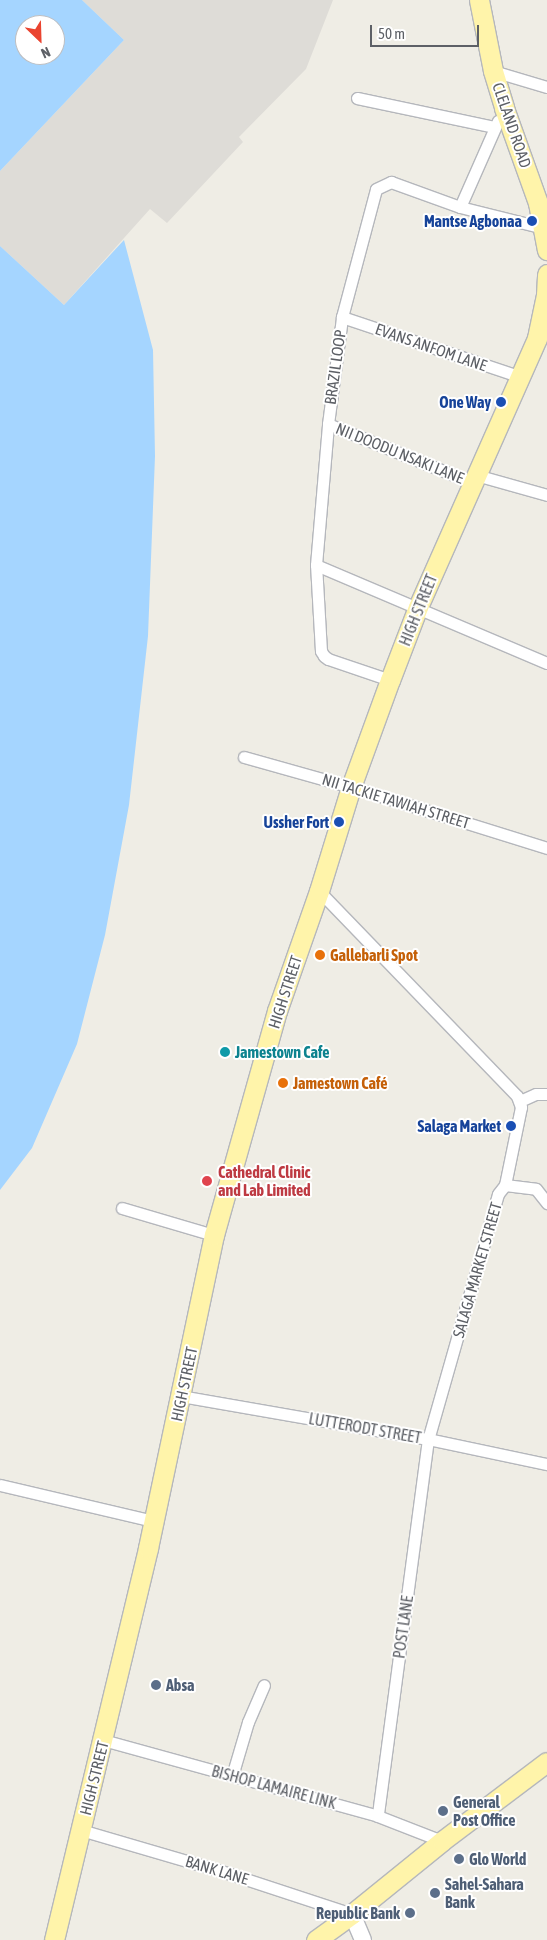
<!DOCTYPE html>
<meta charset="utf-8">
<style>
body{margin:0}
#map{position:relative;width:547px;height:1940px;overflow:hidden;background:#efede5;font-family:"Asap Condensed",sans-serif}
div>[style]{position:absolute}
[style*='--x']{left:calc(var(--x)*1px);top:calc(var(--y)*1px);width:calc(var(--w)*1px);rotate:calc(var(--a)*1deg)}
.industrial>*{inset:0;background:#dedcd7}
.water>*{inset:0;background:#a5d5ff}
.roads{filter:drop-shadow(1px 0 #b5b7bc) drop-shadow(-1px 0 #b5b7bc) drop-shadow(0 1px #b5b7bc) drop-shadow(0 -1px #b5b7bc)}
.street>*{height:11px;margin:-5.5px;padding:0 5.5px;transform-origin:5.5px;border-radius:5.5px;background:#fff}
.secondary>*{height:16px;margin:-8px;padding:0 8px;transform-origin:8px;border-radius:8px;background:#fff}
.primary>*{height:19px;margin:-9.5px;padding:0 9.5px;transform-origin:9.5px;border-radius:9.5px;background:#fff4aa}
.dots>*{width:14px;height:14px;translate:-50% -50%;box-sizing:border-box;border:2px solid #fff;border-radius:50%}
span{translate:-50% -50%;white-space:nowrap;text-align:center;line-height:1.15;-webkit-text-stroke:4px #fff;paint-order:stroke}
.street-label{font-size:16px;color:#5d6066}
.transit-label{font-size:16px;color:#164399;font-weight:700}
.right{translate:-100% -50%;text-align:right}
.food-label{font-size:16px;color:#c56008;font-weight:700}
.left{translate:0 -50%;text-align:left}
.culture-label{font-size:16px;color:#0d838f;font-weight:700}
.health-label{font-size:16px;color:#be3a42;font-weight:700}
.service-label{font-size:16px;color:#4e5e75;font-weight:700}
.north{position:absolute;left:15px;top:15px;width:50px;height:50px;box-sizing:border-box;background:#fff;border:1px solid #bebfc2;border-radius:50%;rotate:156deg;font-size:14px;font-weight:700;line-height:20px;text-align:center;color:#5d6066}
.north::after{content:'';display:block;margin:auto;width:18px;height:22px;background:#ea4430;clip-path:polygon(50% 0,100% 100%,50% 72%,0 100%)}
.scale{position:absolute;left:370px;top:25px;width:109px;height:22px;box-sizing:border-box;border:2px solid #5d6066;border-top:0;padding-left:6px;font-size:15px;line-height:18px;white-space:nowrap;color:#5d6066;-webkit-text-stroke:4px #fff;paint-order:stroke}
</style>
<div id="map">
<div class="industrial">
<i style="clip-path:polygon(82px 0,333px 0,306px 69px,239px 137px,243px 142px,167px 223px,150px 209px,64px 305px,0 246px,0 171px,124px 40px)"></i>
</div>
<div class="water">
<i style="clip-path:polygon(evenodd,0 0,82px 0,124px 40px,0 171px,0 0,25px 25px,55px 25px,55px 55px,25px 55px,25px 25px)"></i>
<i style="clip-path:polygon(124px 240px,153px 350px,155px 456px,148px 636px,129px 805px,105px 935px,77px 1044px,32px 1148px,0 1190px,0 246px,64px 305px)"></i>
</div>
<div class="roads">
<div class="street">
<i style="--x:493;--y:71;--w:56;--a:16.5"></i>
<i style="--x:357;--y:98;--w:141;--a:11.9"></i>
<i style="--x:460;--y:207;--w:94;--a:-66.2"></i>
<i style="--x:342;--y:317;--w:189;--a:18.5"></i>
<i style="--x:328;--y:424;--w:157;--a:22.1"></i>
<i style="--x:476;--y:475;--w:74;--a:15.7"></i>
<i style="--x:316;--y:565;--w:251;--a:23"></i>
<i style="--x:390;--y:680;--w:65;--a:-161.3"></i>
<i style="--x:328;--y:659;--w:5;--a:-143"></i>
<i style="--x:324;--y:656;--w:6;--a:-121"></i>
<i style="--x:321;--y:651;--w:86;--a:-93.3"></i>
<i style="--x:316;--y:565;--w:142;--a:-85.1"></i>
<i style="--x:328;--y:424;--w:108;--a:-82.5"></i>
<i style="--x:342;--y:317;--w:132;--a:-75.1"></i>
<i style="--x:376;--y:189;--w:17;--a:-25"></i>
<i style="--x:391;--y:182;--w:73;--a:19.9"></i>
<i style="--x:460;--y:207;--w:87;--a:14"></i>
<i style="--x:244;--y:757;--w:111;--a:15.7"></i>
<i style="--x:351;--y:787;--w:205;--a:17.3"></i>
<i style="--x:319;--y:891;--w:285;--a:46"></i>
<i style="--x:517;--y:1096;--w:12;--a:70"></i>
<i style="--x:521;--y:1107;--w:80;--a:101.6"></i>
<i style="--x:505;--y:1185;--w:11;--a:128"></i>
<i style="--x:498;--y:1194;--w:255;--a:105.9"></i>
<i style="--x:428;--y:1439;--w:380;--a:97.6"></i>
<i style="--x:520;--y:1101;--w:17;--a:-24"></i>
<i style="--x:536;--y:1094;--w:11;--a:0"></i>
<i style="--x:505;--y:1185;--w:31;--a:7"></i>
<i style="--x:536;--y:1189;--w:18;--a:52"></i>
<i style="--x:122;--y:1208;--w:96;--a:16.4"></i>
<i style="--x:181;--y:1396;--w:251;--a:9.9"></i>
<i style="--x:428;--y:1439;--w:122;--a:11.9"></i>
<i style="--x:0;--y:1485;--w:158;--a:13.2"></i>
<i style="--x:103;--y:1740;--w:285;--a:15.4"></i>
<i style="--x:378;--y:1816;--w:69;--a:21.3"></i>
<i style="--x:232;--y:1776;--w:56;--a:-73.5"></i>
<i style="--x:248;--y:1722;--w:40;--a:-66.6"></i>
<i style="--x:81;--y:1830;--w:143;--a:16.3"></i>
<i style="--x:218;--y:1870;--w:141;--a:18.2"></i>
</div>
<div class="secondary">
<i style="--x:352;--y:1914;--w:28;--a:67"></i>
</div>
<div class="primary">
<i style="--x:479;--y:0;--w:72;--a:78.8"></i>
<i style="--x:493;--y:71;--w:39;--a:73"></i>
<i style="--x:504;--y:108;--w:101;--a:70.3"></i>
<i style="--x:538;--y:203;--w:48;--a:79.2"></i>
<i style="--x:54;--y:1940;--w:403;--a:-76.5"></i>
<i style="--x:148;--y:1548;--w:320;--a:-78.1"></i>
<i style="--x:214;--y:1235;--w:233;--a:-74.3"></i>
<i style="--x:277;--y:1011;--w:127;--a:-70.7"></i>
<i style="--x:319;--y:891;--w:109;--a:-72.9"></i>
<i style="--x:351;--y:787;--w:114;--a:-70"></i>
<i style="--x:390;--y:680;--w:78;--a:-69"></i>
<i style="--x:418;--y:607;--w:294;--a:-66.1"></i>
<i style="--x:537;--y:338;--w:44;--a:-78.2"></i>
<i style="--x:546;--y:295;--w:21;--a:-87"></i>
<i style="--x:316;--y:1940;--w:44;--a:-35.8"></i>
<i style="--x:352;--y:1914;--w:116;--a:-39"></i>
<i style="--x:442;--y:1841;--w:131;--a:-37"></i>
</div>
</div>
<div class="dots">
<i style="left:532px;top:221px;background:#1a4fb4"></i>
<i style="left:501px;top:402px;background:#1a4fb4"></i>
<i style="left:339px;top:822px;background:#1a4fb4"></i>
<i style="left:320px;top:955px;background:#e8710a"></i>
<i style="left:225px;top:1052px;background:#0f9aa8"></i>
<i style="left:283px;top:1083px;background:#e8710a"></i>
<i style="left:511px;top:1126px;background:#1a4fb4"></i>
<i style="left:207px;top:1181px;background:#e0444e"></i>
<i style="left:156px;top:1685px;background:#5c6f8a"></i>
<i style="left:443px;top:1811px;background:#5c6f8a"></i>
<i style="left:459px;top:1859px;background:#5c6f8a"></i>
<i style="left:435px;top:1893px;background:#5c6f8a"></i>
<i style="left:410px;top:1913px;background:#5c6f8a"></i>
</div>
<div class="street-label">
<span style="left:512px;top:125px;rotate:71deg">CLELAND ROAD</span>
<span style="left:431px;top:347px;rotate:19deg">EVANS ANFOM LANE</span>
<span style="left:335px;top:367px;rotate:-82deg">BRAZIL LOOP</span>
<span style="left:400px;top:453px;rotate:22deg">NII DOODU NSAKI LANE</span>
<span style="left:418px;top:610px;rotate:-68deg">HIGH STREET</span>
<span style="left:396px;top:801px;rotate:17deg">NII TACKIE TAWIAH STREET</span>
<span style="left:285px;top:992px;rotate:-72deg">HIGH STREET</span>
<span style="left:477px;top:1270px;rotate:-74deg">SALAGA MARKET STREET</span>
<span style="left:184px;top:1384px;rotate:-78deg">HIGH STREET</span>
<span style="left:365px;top:1428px;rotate:10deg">LUTTERODT STREET</span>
<span style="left:403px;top:1627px;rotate:-82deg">POST LANE</span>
<span style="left:94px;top:1778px;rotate:-76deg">HIGH STREET</span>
<span style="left:274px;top:1787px;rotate:15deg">BISHOP LAMAIRE LINK</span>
<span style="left:217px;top:1870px;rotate:17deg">BANK LANE</span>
</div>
<div class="transit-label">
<span class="right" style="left:522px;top:221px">Mantse Agbonaa</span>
<span class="right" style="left:491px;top:402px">One Way</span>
<span class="right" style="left:329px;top:822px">Ussher Fort</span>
<span class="right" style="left:501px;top:1126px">Salaga Market</span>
</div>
<div class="food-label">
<span class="left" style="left:330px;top:955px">Gallebarli Spot</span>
<span class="left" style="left:293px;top:1083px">Jamestown Café</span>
</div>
<div class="culture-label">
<span class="left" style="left:235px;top:1052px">Jamestown Cafe</span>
</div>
<div class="health-label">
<span class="left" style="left:218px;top:1181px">Cathedral Clinic<br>and Lab Limited</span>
</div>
<div class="service-label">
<span class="left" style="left:166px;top:1685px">Absa</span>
<span class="left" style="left:453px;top:1811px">General<br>Post Office</span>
<span class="left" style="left:469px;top:1859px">Glo World</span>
<span class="left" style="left:445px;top:1893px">Sahel-Sahara<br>Bank</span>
<span class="right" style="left:400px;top:1913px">Republic Bank</span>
</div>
<div class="north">N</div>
<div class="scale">50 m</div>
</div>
